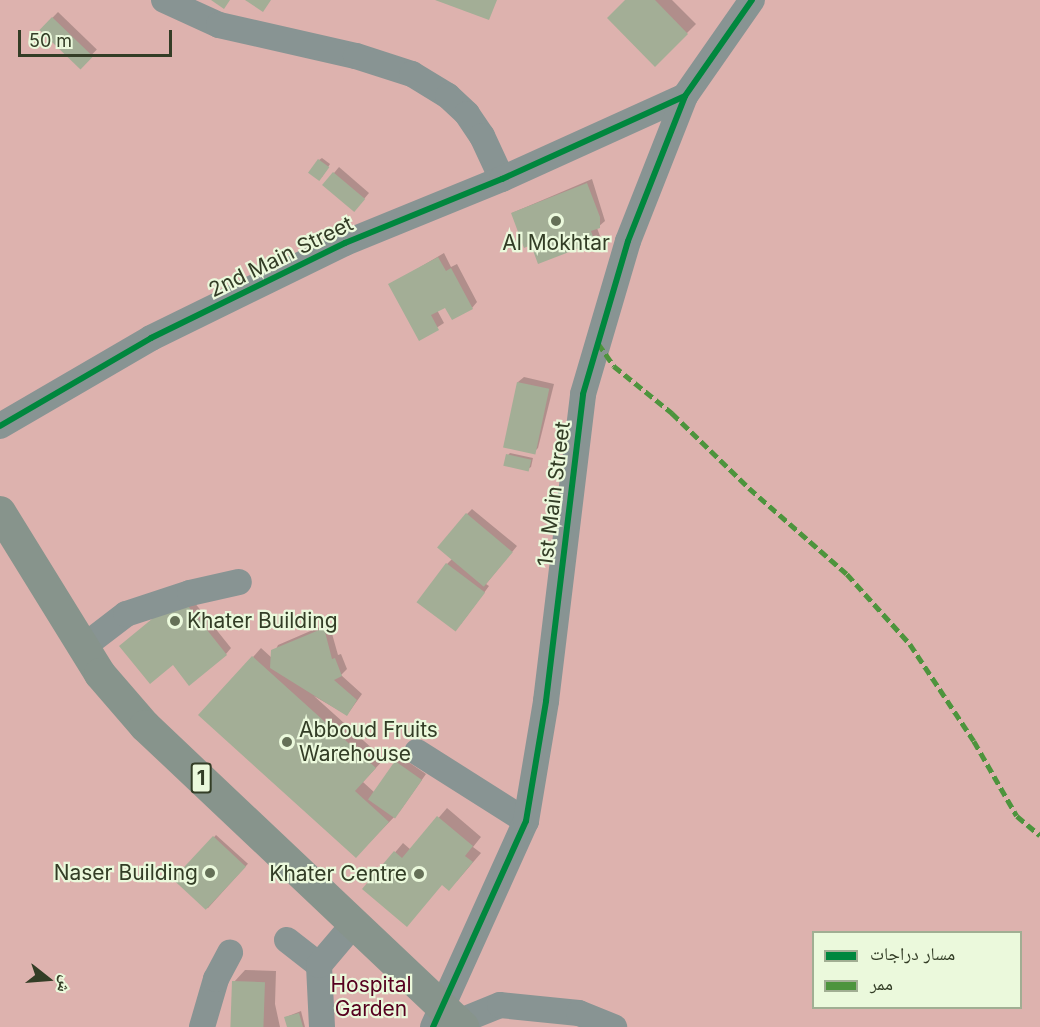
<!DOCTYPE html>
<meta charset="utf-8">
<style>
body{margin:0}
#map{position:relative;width:1040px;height:1027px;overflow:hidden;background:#c2d0b2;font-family:Inter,"Noto Naskh Arabic",sans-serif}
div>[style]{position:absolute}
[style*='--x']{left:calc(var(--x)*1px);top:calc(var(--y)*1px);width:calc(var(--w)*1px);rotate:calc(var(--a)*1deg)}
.green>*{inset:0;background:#ddb2ae}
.shadow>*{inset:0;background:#0003;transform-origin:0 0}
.building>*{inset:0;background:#a3ae96;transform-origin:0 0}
.minor>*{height:26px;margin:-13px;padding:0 13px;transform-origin:13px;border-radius:13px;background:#889493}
.major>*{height:32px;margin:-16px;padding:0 16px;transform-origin:16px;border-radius:16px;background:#87948c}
.quiet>*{height:4.5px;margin-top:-2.25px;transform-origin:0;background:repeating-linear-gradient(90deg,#4d943d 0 9px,transparent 0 13.5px)}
.cycleway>*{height:6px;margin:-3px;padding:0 3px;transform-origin:3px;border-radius:3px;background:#00873e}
.dots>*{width:16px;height:16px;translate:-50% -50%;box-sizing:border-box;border:3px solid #ebf9dc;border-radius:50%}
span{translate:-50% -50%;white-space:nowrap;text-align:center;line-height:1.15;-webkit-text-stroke:4.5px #ebf9dc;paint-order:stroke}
.shield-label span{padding:2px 4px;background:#ebf9dc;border:2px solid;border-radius:4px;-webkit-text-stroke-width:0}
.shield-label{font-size:20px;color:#333d26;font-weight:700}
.poi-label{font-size:21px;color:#333d26}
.left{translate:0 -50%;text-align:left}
.right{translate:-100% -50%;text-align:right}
.street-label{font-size:21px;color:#333d26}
.park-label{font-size:21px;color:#56001f}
.legend{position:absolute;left:812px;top:931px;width:210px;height:78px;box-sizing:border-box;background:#ebf9dc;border:2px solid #a1ae93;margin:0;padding:8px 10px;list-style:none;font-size:18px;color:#333d26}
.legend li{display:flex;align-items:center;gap:12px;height:30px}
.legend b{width:30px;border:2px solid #a1ae93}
.north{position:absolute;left:18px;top:949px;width:60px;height:60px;-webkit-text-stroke:4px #ebf9dc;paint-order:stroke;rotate:107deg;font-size:16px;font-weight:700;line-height:24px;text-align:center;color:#333d26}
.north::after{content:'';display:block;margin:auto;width:21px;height:27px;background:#333d26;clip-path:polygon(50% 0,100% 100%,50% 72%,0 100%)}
.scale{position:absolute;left:18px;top:30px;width:154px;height:27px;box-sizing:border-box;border:3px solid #333d26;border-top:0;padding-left:8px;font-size:18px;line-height:21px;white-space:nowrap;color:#333d26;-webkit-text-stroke:4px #ebf9dc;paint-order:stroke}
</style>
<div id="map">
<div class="green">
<i style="clip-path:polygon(evenodd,0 0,1040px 0,1040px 1027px,0 1027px,0 0,814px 932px,1020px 932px,1020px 1008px,814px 1008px,814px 932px)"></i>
</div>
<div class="shadow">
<i style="clip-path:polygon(627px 0,672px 0,696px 24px,655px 65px)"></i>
<i style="left:58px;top:12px;width:54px;height:24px;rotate:44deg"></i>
<i style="clip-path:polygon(322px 158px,330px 164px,322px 177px,319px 160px)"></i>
<i style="clip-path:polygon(339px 167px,369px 193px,359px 205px,324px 185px)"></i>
<i style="clip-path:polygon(592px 179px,605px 221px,597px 228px,600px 236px,594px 241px,512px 213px)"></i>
<i style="clip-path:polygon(444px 253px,451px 267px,457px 264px,477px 302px,472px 308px,446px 305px,437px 310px,444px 323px,419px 339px,390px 285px)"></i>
<i style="clip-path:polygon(524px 377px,554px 384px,538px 448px,533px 453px,518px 382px)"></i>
<i style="clip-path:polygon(510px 453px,533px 458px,531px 467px,528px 469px,508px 455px)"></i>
<i style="clip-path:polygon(472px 509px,517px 546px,486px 584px,489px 586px,461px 624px,447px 564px,453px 558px,467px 514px)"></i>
<i style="clip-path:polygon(186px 592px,231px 648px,226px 654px,173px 663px)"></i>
<i style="clip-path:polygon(329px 623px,338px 655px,341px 654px,347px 669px,341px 675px,362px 694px,347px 715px,314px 696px,384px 759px,363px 782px,375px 793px,401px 757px,426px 774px,400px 811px,364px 848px,253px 657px,261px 648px,272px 658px,278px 645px)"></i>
<i style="clip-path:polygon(447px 808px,481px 837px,473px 847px,481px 853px,457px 881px,364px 889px,403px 843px,411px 850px)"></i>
<i style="left:216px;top:835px;width:43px;height:60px;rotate:42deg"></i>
<i style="clip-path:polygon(245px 970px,276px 971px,275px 1004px,280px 1027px,235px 1027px,234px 982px)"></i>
<i style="clip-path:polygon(301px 1011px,305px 1027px,289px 1027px,286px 1017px)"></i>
</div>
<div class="building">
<i style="clip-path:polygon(211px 0,230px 0,224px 9px)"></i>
<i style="clip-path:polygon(245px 0,271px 0,263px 12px)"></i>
<i style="clip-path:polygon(435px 0,497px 0,489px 20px)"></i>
<i style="clip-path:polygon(625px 0,655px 0,688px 34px,655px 67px,607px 18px)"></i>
<i style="left:52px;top:17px;width:57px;height:18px;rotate:44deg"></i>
<i style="left:318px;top:159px;width:14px;height:17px;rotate:36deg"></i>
<i style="left:333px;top:172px;width:42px;height:17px;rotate:40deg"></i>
<i style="clip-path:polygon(587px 183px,600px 217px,600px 228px,591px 231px,595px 242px,538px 264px,531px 245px,524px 248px,511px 213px)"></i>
<i style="clip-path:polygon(438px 257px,446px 271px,451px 268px,473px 309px,452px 320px,445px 308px,431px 315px,439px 330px,419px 341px,388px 284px)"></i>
<i style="left:517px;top:382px;width:33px;height:67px;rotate:12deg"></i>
<i style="left:506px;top:454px;width:26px;height:12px;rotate:13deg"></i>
<i style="left:466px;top:513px;width:61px;height:45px;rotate:40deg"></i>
<i style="left:446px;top:563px;width:49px;height:49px;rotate:37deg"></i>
<i style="clip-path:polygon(180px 596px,227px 655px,189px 686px,173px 665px,150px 684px,119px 646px)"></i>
<i style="clip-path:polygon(324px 628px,332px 659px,335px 658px,342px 676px,334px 680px,357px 700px,347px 716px,270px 668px,271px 650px)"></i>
<i style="clip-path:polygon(252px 656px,376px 768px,355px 791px,389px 822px,356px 858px,198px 715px)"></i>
<i style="left:395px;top:761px;width:33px;height:47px;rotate:35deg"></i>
<i style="clip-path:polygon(437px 816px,473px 846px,465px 856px,473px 862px,449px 891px,442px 885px,407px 927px,362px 889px,394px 851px,402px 858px)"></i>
<i style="left:213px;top:836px;width:45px;height:59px;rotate:43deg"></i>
<i style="left:232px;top:981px;width:33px;height:46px;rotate:2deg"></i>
<i style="clip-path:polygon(299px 1013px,303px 1027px,287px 1027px,284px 1017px)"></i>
</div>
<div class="minor">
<i style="--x:164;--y:0;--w:60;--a:24.4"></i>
<i style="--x:219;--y:25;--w:140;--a:12.8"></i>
<i style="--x:356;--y:56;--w:59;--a:17.8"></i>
<i style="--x:412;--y:74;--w:42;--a:31.4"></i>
<i style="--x:448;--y:96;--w:26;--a:43"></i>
<i style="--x:467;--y:114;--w:27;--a:56"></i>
<i style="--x:482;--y:136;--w:47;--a:65.1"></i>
<i style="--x:0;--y:426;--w:175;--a:-30.2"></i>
<i style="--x:151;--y:338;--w:216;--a:-26.1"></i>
<i style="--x:345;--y:243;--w:170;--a:-22.2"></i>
<i style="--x:502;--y:179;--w:201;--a:-24.4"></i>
<i style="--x:83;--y:647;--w:54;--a:-37.5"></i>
<i style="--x:126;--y:614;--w:67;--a:-18.2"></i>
<i style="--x:190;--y:593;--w:50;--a:-12.7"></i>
<i style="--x:417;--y:752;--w:129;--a:32.3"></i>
<i style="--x:287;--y:940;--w:41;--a:38"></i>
<i style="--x:458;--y:1022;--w:45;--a:-22"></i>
<i style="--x:500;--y:1005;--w:79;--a:5.8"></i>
<i style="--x:579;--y:1013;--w:38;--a:22"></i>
<i style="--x:202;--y:1027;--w:50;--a:-73.7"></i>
<i style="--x:216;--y:979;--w:30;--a:-62"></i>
<i style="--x:322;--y:1027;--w:62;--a:-92.8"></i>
<i style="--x:319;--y:965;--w:51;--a:-49.8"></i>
<i style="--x:433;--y:1027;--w:226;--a:-65.7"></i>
<i style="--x:526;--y:821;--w:122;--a:-80.5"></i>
<i style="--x:546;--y:701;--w:309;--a:-83.1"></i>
<i style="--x:583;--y:394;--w:159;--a:-73.6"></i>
<i style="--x:628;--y:241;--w:156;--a:-68.5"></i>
<i style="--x:685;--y:96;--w:117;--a:-55.1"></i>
</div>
<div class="major">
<i style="--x:0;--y:512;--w:190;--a:58.3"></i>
<i style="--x:100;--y:674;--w:69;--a:49.1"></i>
<i style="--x:145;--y:726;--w:438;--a:43.4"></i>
</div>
<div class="quiet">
<i style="--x:598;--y:343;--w:28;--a:55"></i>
<i style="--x:614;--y:366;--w:75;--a:39"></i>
<i style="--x:672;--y:413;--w:107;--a:44.2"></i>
<i style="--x:749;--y:488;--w:130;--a:41.3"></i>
<i style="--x:847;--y:574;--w:94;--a:48"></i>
<i style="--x:910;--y:644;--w:116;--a:56.6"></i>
<i style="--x:974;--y:741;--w:86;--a:60.2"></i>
<i style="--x:1017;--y:816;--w:30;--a:40"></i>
</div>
<div class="cycleway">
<i style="--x:0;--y:426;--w:175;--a:-30.2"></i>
<i style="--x:151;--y:338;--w:216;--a:-26.1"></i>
<i style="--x:345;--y:243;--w:170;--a:-22.2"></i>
<i style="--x:502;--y:179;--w:201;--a:-24.4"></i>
<i style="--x:433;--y:1027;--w:226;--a:-65.7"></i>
<i style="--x:526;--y:821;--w:122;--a:-80.5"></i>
<i style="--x:546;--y:701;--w:309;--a:-83.1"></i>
<i style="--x:583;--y:394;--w:159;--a:-73.6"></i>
<i style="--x:628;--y:241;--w:156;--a:-68.5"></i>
<i style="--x:685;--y:96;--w:117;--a:-55.1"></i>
</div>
<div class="dots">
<i style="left:556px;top:221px;background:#657057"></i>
<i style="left:175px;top:621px;background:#657057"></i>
<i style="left:287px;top:742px;background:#657057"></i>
<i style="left:210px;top:873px;background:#657057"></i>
<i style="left:419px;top:874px;background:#657057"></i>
</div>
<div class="shield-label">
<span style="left:201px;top:778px">1</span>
</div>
<div class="poi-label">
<span style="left:556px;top:243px">Al Mokhtar</span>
<span class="left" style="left:187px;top:621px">Khater Building</span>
<span class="left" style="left:299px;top:742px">Abboud Fruits<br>Warehouse</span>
<span class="right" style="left:198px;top:873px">Naser Building</span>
<span class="right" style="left:407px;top:874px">Khater Centre</span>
</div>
<div class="street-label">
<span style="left:281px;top:257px;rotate:-26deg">2nd Main Street</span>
<span style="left:554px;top:494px;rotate:-83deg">1st Main Street</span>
</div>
<div class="park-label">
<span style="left:371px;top:997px">Hospital<br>Garden</span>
</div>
<ul class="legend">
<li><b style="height:8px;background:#00873e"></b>مسار دراجات</li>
<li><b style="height:8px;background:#4d943d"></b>ممر</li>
</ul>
<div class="north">ش</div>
<div class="scale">50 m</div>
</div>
